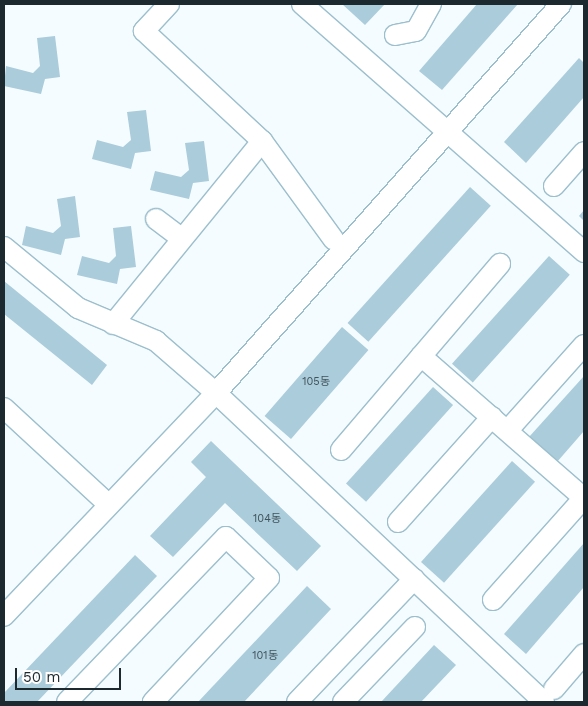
<!DOCTYPE html>
<meta charset="utf-8">
<style>
body{margin:0}
#map{position:relative;width:588px;height:706px;overflow:hidden;background:#f5fcff;font-family:"Work Sans","Noto Sans KR",sans-serif}
div>[style]{position:absolute}
[style*='--x']{left:calc(var(--x)*1px);top:calc(var(--y)*1px);width:calc(var(--w)*1px);rotate:calc(var(--a)*1deg)}
.building>*{inset:0;background:#aaccdb;transform-origin:0 0}
.roads{filter:drop-shadow(1px 0 #9cbfcd) drop-shadow(-1px 0 #9cbfcd) drop-shadow(0 1px #9cbfcd) drop-shadow(0 -1px #9cbfcd)}
.minor>*{height:20px;margin:-10px;padding:0 10px;transform-origin:10px;border-radius:10px;background:#fff}
span{translate:-50% -50%;white-space:nowrap;text-align:center;line-height:1.15;-webkit-text-stroke:4.5px #fff;paint-order:stroke}
.number-label{font-size:11px;color:#40525a}
.number-label span{-webkit-text-stroke-width:0}
.frame{position:absolute;inset:0;border:5px solid #1c2a2f;pointer-events:none}
.scale{position:absolute;left:15px;top:668px;width:106px;height:22px;box-sizing:border-box;border:2px solid #1c2a2f;border-top:0;padding-left:6px;font-size:15px;line-height:18px;white-space:nowrap;color:#1c2a2f;-webkit-text-stroke:4px #fff;paint-order:stroke}
</style>
<div id="map">
<div class="building">
<i style="clip-path:polygon(342px 4px,385px 4px,365px 25px)"></i>
<i style="clip-path:polygon(477px 4px,518px 4px,442px 90px,419px 71px)"></i>
<i style="clip-path:polygon(55px 36px,60px 77px,45px 79px,41px 94px,4px 86px,6px 66px,33px 73px,40px 66px,37px 38px)"></i>
<i style="clip-path:polygon(579px 58px,584px 63px,584px 97px,526px 163px,504px 142px)"></i>
<i style="clip-path:polygon(146px 110px,151px 151px,135px 153px,131px 169px,92px 159px,97px 140px,123px 147px,131px 140px,127px 112px)"></i>
<i style="clip-path:polygon(204px 141px,209px 181px,193px 183px,189px 199px,150px 190px,155px 171px,181px 177px,189px 170px,185px 143px)"></i>
<i style="left:470px;top:187px;width:28px;height:183px;rotate:42deg"></i>
<i style="clip-path:polygon(75px 196px,80px 237px,65px 239px,61px 255px,22px 245px,26px 226px,53px 233px,61px 226px,57px 199px)"></i>
<i style="clip-path:polygon(584px 210px,584px 221px,579px 216px)"></i>
<i style="clip-path:polygon(131px 226px,136px 267px,120px 269px,117px 284px,77px 275px,82px 256px,109px 263px,116px 256px,113px 228px)"></i>
<i style="left:549px;top:256px;width:28px;height:145px;rotate:42deg"></i>
<i style="clip-path:polygon(4px 281px,107px 365px,92px 385px,4px 314px)"></i>
<i style="left:342px;top:327px;width:35px;height:118px;rotate:41deg"></i>
<i style="clip-path:polygon(584px 376px,584px 431px,557px 462px,529px 437px)"></i>
<i style="left:433px;top:387px;width:27px;height:130px;rotate:42deg"></i>
<i style="clip-path:polygon(211px 441px,321px 546px,297px 571px,225px 503px,173px 557px,150px 536px,206px 477px,191px 462px)"></i>
<i style="left:512px;top:461px;width:31px;height:136px;rotate:42deg"></i>
<i style="clip-path:polygon(584px 543px,584px 587px,526px 654px,504px 634px)"></i>
<i style="clip-path:polygon(135px 555px,157px 576px,37px 702px,4px 702px,4px 693px)"></i>
<i style="clip-path:polygon(307px 586px,331px 609px,244px 702px,198px 702px)"></i>
<i style="clip-path:polygon(434px 645px,456px 665px,421px 702px,381px 702px)"></i>
</div>
<div class="roads">
<div class="minor">
<i style="--x:169;--y:4;--w:37;--a:133"></i>
<i style="--x:144;--y:31;--w:161;--a:43"></i>
<i style="--x:262;--y:141;--w:122;--a:54"></i>
<i style="--x:302;--y:4;--w:376;--a:41.3"></i>
<i style="--x:395;--y:35;--w:21;--a:-11"></i>
<i style="--x:416;--y:31;--w:31;--a:-61"></i>
<i style="--x:554;--y:186;--w:45;--a:-48.6"></i>
<i style="--x:156;--y:219;--w:31;--a:37"></i>
<i style="--x:4;--y:247;--w:96;--a:39.5"></i>
<i style="--x:78;--y:308;--w:85;--a:22.9"></i>
<i style="--x:156;--y:341;--w:79;--a:40.9"></i>
<i style="--x:216;--y:393;--w:308;--a:133.6"></i>
<i style="--x:113;--y:324;--w:236;--a:-50.8"></i>
<i style="--x:421;--y:356;--w:216;--a:41.1"></i>
<i style="--x:4;--y:408;--w:142;--a:42.7"></i>
<i style="--x:508;--y:430;--w:114;--a:-48.2"></i>
<i style="--x:341;--y:450;--w:245;--a:-49.5"></i>
<i style="--x:398;--y:522;--w:141;--a:-48.2"></i>
<i style="--x:493;--y:600;--w:137;--a:-48.3"></i>
<i style="--x:554;--y:689;--w:46;--a:-49.4"></i>
<i style="--x:67;--y:702;--w:229;--a:-46.1"></i>
<i style="--x:226;--y:537;--w:59;--a:43.6"></i>
<i style="--x:269;--y:578;--w:170;--a:133.1"></i>
<i style="--x:297;--y:702;--w:170;--a:-46.4"></i>
<i style="--x:343;--y:702;--w:104;--a:-46.2"></i>
<i style="--x:544;--y:702;--w:451;--a:-136.7"></i>
<i style="--x:216;--y:393;--w:520;--a:-48.43"></i>
</div>
</div>
<div class="number-label">
<span style="left:316px;top:382px">105동</span>
<span style="left:267px;top:519px">104동</span>
<span style="left:265px;top:656px">101동</span>
</div>
<div class="frame"></div>
<div class="scale">50 m</div>
</div>
